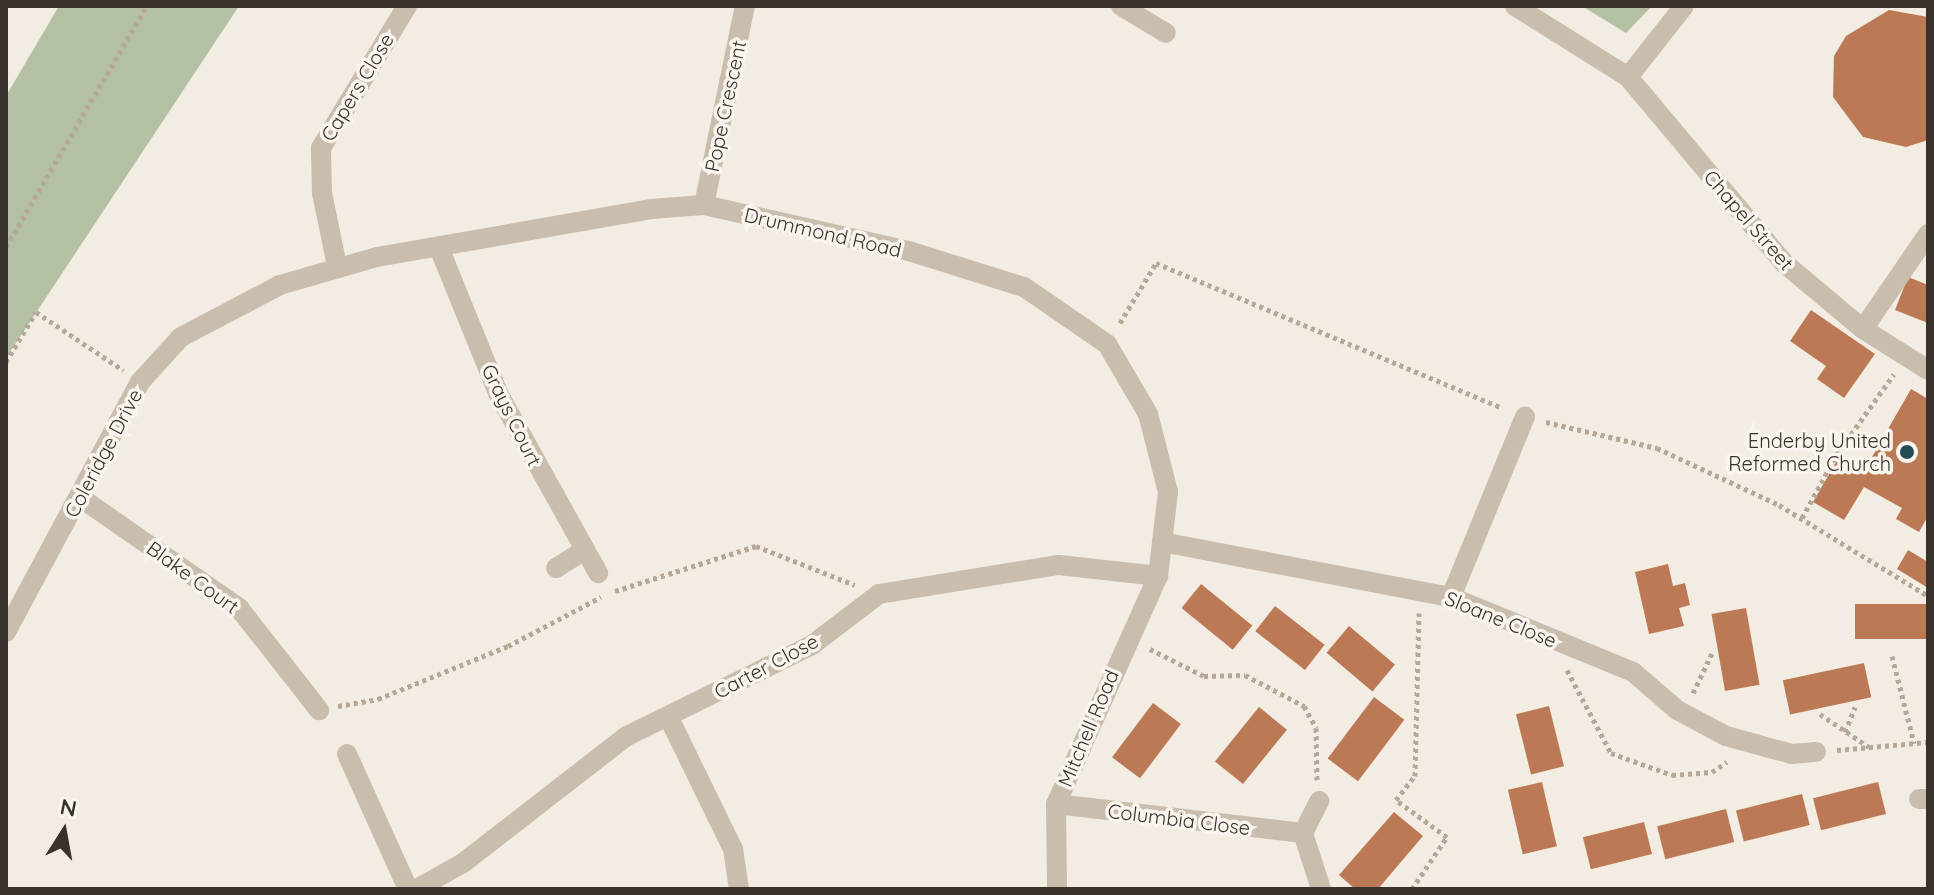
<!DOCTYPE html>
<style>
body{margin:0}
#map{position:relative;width:1934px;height:895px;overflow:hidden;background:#f2ece2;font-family:Quicksand,sans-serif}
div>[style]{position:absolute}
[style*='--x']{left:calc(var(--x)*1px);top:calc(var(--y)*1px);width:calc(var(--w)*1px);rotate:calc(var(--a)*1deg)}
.green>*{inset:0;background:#b3c0a2}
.building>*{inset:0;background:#bc7955;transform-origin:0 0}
.path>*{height:5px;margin-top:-2.5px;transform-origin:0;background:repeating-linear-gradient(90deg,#b5a898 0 4px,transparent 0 8px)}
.minor>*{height:20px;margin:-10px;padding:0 10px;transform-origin:10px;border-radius:10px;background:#c9bdae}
.dots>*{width:22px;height:22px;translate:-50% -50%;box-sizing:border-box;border:4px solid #f9f5ee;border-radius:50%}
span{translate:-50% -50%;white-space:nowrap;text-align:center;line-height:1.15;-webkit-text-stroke:7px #f9f5ee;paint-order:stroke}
.street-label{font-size:20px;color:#39312c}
.poi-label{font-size:20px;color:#39312c}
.right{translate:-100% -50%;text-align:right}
.frame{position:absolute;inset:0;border:8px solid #39312c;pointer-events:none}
.north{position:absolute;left:24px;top:791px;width:80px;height:80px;-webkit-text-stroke:6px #f9f5ee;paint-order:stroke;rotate:11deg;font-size:22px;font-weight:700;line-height:32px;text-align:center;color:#39312c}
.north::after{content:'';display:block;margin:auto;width:28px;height:36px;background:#39312c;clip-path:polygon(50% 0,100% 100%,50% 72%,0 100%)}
</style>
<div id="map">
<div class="green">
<i style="clip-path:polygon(59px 6px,239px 6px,6px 358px,6px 96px)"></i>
<i style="clip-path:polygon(1582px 6px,1652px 6px,1626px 33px)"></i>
</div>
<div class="building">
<i style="clip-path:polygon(1889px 10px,1928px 17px,1928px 140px,1906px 147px,1863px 137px,1833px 97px,1834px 56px,1846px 36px)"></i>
<i style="clip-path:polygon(1908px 277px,1928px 285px,1928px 323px,1895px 310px)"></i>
<i style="clip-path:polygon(1811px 310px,1875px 354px,1844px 398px,1817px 379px,1826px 366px,1790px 341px)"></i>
<i style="clip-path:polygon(1911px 389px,1928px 399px,1928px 516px,1919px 532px,1896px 519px,1902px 508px,1864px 487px,1844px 520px,1813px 502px,1839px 457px,1864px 471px)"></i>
<i style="clip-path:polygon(1908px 550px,1928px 562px,1928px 588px,1897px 569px)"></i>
<i style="clip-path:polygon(1668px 564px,1673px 586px,1685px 583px,1690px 605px,1679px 608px,1684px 626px,1649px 634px,1635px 572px)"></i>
<i style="left:1201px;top:584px;width:66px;height:31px;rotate:39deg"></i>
<i style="left:1928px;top:604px;width:35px;height:73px;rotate:90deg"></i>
<i style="left:1275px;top:606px;width:63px;height:32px;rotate:38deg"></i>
<i style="left:1746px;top:608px;width:78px;height:35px;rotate:80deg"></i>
<i style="left:1349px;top:626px;width:60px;height:35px;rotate:40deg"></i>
<i style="left:1864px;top:663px;width:35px;height:83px;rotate:78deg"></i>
<i style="left:1374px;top:697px;width:38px;height:77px;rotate:37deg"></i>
<i style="left:1153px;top:703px;width:35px;height:68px;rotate:37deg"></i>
<i style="left:1549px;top:706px;width:62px;height:34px;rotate:76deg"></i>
<i style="left:1259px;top:707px;width:36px;height:70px;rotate:39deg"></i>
<i style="left:1542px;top:782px;width:66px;height:35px;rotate:77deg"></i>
<i style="left:1878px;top:782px;width:33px;height:67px;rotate:76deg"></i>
<i style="left:1802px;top:794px;width:32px;height:68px;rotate:76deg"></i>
<i style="left:1726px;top:809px;width:34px;height:71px;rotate:76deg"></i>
<i style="clip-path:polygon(1394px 812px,1423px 836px,1378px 889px,1355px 889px,1339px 875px)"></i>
<i style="left:1644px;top:822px;width:33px;height:63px;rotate:76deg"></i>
</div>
<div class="path">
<i style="--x:6;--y:247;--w:279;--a:-59.7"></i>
<i style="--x:1120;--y:323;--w:70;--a:-59"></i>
<i style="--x:1156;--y:263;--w:375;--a:22.7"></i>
<i style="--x:6;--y:362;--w:58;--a:-59"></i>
<i style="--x:36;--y:312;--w:105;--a:33.7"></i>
<i style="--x:1546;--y:422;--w:114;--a:13.2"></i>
<i style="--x:1657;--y:448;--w:135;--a:25"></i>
<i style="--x:1779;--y:505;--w:175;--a:31.4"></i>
<i style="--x:1802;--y:518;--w:73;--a:-61.3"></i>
<i style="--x:1837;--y:454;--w:98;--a:-54.5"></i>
<i style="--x:615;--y:591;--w:148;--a:-17.7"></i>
<i style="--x:756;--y:546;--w:106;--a:21.5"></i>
<i style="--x:1150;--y:649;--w:60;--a:26.6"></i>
<i style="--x:1204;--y:676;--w:41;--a:-1.4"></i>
<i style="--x:1245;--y:675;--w:67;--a:27.7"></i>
<i style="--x:1304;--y:706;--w:25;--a:61"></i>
<i style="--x:1316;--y:728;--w:52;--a:88.9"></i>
<i style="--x:1892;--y:656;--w:90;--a:75.8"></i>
<i style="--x:1567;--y:670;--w:94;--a:62.1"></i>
<i style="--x:1611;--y:753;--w:65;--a:19.8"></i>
<i style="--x:1672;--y:775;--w:40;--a:-4.3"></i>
<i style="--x:1712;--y:772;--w:18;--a:-34"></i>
<i style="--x:1693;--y:693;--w:47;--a:-64.5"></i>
<i style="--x:338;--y:706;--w:41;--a:-9.9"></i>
<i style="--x:378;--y:699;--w:140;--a:-22.2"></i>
<i style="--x:508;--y:646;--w:105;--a:-27.8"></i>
<i style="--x:1820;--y:714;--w:59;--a:34"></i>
<i style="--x:1845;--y:732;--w:27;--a:-68"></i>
<i style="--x:1837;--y:750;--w:91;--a:-5"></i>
<i style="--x:1412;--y:889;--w:63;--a:-56.1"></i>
<i style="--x:1447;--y:837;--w:63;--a:-144"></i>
<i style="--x:1396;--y:800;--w:31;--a:-52"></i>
<i style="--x:1415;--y:776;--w:163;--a:-88.6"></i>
</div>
<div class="minor">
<i style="--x:1121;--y:6;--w:52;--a:31"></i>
<i style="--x:1515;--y:6;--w:133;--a:32.1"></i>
<i style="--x:1628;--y:77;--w:243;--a:50"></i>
<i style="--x:1784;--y:263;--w:103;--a:39.9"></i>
<i style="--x:1863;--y:329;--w:77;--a:32.2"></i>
<i style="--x:1628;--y:77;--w:90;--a:-51.7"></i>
<i style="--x:704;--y:205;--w:203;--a:-78.4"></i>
<i style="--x:440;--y:250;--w:157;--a:67.9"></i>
<i style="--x:499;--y:395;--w:204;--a:60.9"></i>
<i style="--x:337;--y:266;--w:75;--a:-101.6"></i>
<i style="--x:322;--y:193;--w:45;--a:-91.3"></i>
<i style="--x:321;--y:148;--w:166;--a:-58.8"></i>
<i style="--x:1863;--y:329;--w:115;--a:-55.6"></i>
<i style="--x:81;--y:498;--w:193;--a:34.8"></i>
<i style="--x:239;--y:608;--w:130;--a:51.9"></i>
<i style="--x:1162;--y:542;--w:294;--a:10.8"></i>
<i style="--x:1451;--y:597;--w:197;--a:22.4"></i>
<i style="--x:1633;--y:672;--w:58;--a:40.8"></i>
<i style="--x:1677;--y:710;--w:55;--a:28"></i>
<i style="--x:1726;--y:736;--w:68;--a:15.3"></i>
<i style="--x:1792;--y:754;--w:24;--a:-5"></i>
<i style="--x:556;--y:568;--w:32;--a:-32"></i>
<i style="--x:1451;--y:597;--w:195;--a:-67.7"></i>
<i style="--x:6;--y:632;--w:284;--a:-61.8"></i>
<i style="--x:140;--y:382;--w:61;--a:-47.7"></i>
<i style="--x:181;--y:337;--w:112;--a:-27.7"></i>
<i style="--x:280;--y:285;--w:101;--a:-16.1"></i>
<i style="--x:377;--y:257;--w:278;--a:-9.9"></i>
<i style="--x:651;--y:209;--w:53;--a:-4.3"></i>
<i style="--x:704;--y:205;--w:213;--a:12.7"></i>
<i style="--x:912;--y:252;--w:117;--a:17.4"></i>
<i style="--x:1024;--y:287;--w:101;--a:34.5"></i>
<i style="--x:1107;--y:344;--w:81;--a:59.6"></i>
<i style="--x:1148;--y:414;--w:81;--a:75.6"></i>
<i style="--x:1168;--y:492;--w:85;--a:96.8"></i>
<i style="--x:1158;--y:576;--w:250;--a:114.1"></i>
<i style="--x:1056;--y:804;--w:85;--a:89.3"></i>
<i style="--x:669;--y:718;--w:146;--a:64"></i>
<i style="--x:733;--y:849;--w:40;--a:81.5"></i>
<i style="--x:347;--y:754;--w:148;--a:65.7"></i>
<i style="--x:1919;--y:799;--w:9;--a:0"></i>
<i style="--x:1056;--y:804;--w:249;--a:6.7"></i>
<i style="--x:1303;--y:833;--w:59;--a:72.2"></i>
<i style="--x:1303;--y:833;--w:36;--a:-63"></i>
<i style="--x:417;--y:889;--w:53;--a:-29.5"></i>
<i style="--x:463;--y:863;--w:207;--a:-37.8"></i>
<i style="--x:627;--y:736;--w:206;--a:-26.2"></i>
<i style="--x:812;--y:645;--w:84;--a:-37.3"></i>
<i style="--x:879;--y:594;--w:182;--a:-9.2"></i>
<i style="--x:1059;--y:565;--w:100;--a:6.3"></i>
</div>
<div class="dots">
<i style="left:1907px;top:452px;background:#244e57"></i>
</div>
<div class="street-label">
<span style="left:357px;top:87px;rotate:-59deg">Capers Close</span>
<span style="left:725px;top:106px;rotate:-78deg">Pope Crescent</span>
<span style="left:1749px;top:220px;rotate:49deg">Chapel Street</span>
<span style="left:823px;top:232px;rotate:13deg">Drummond Road</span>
<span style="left:512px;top:415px;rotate:64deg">Grays Court</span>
<span style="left:103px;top:453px;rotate:-62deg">Coleridge Drive</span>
<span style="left:193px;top:577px;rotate:36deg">Blake Court</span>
<span style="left:1501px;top:619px;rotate:22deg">Sloane Close</span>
<span style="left:766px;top:666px;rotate:-28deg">Carter Close</span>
<span style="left:1088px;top:728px;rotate:-67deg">Mitchell Road</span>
<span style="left:1179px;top:819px;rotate:7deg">Columbia Close</span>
</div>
<div class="poi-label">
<span class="right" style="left:1891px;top:452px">Enderby United<br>Reformed Church</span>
</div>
<div class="frame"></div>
<div class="north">N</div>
</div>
